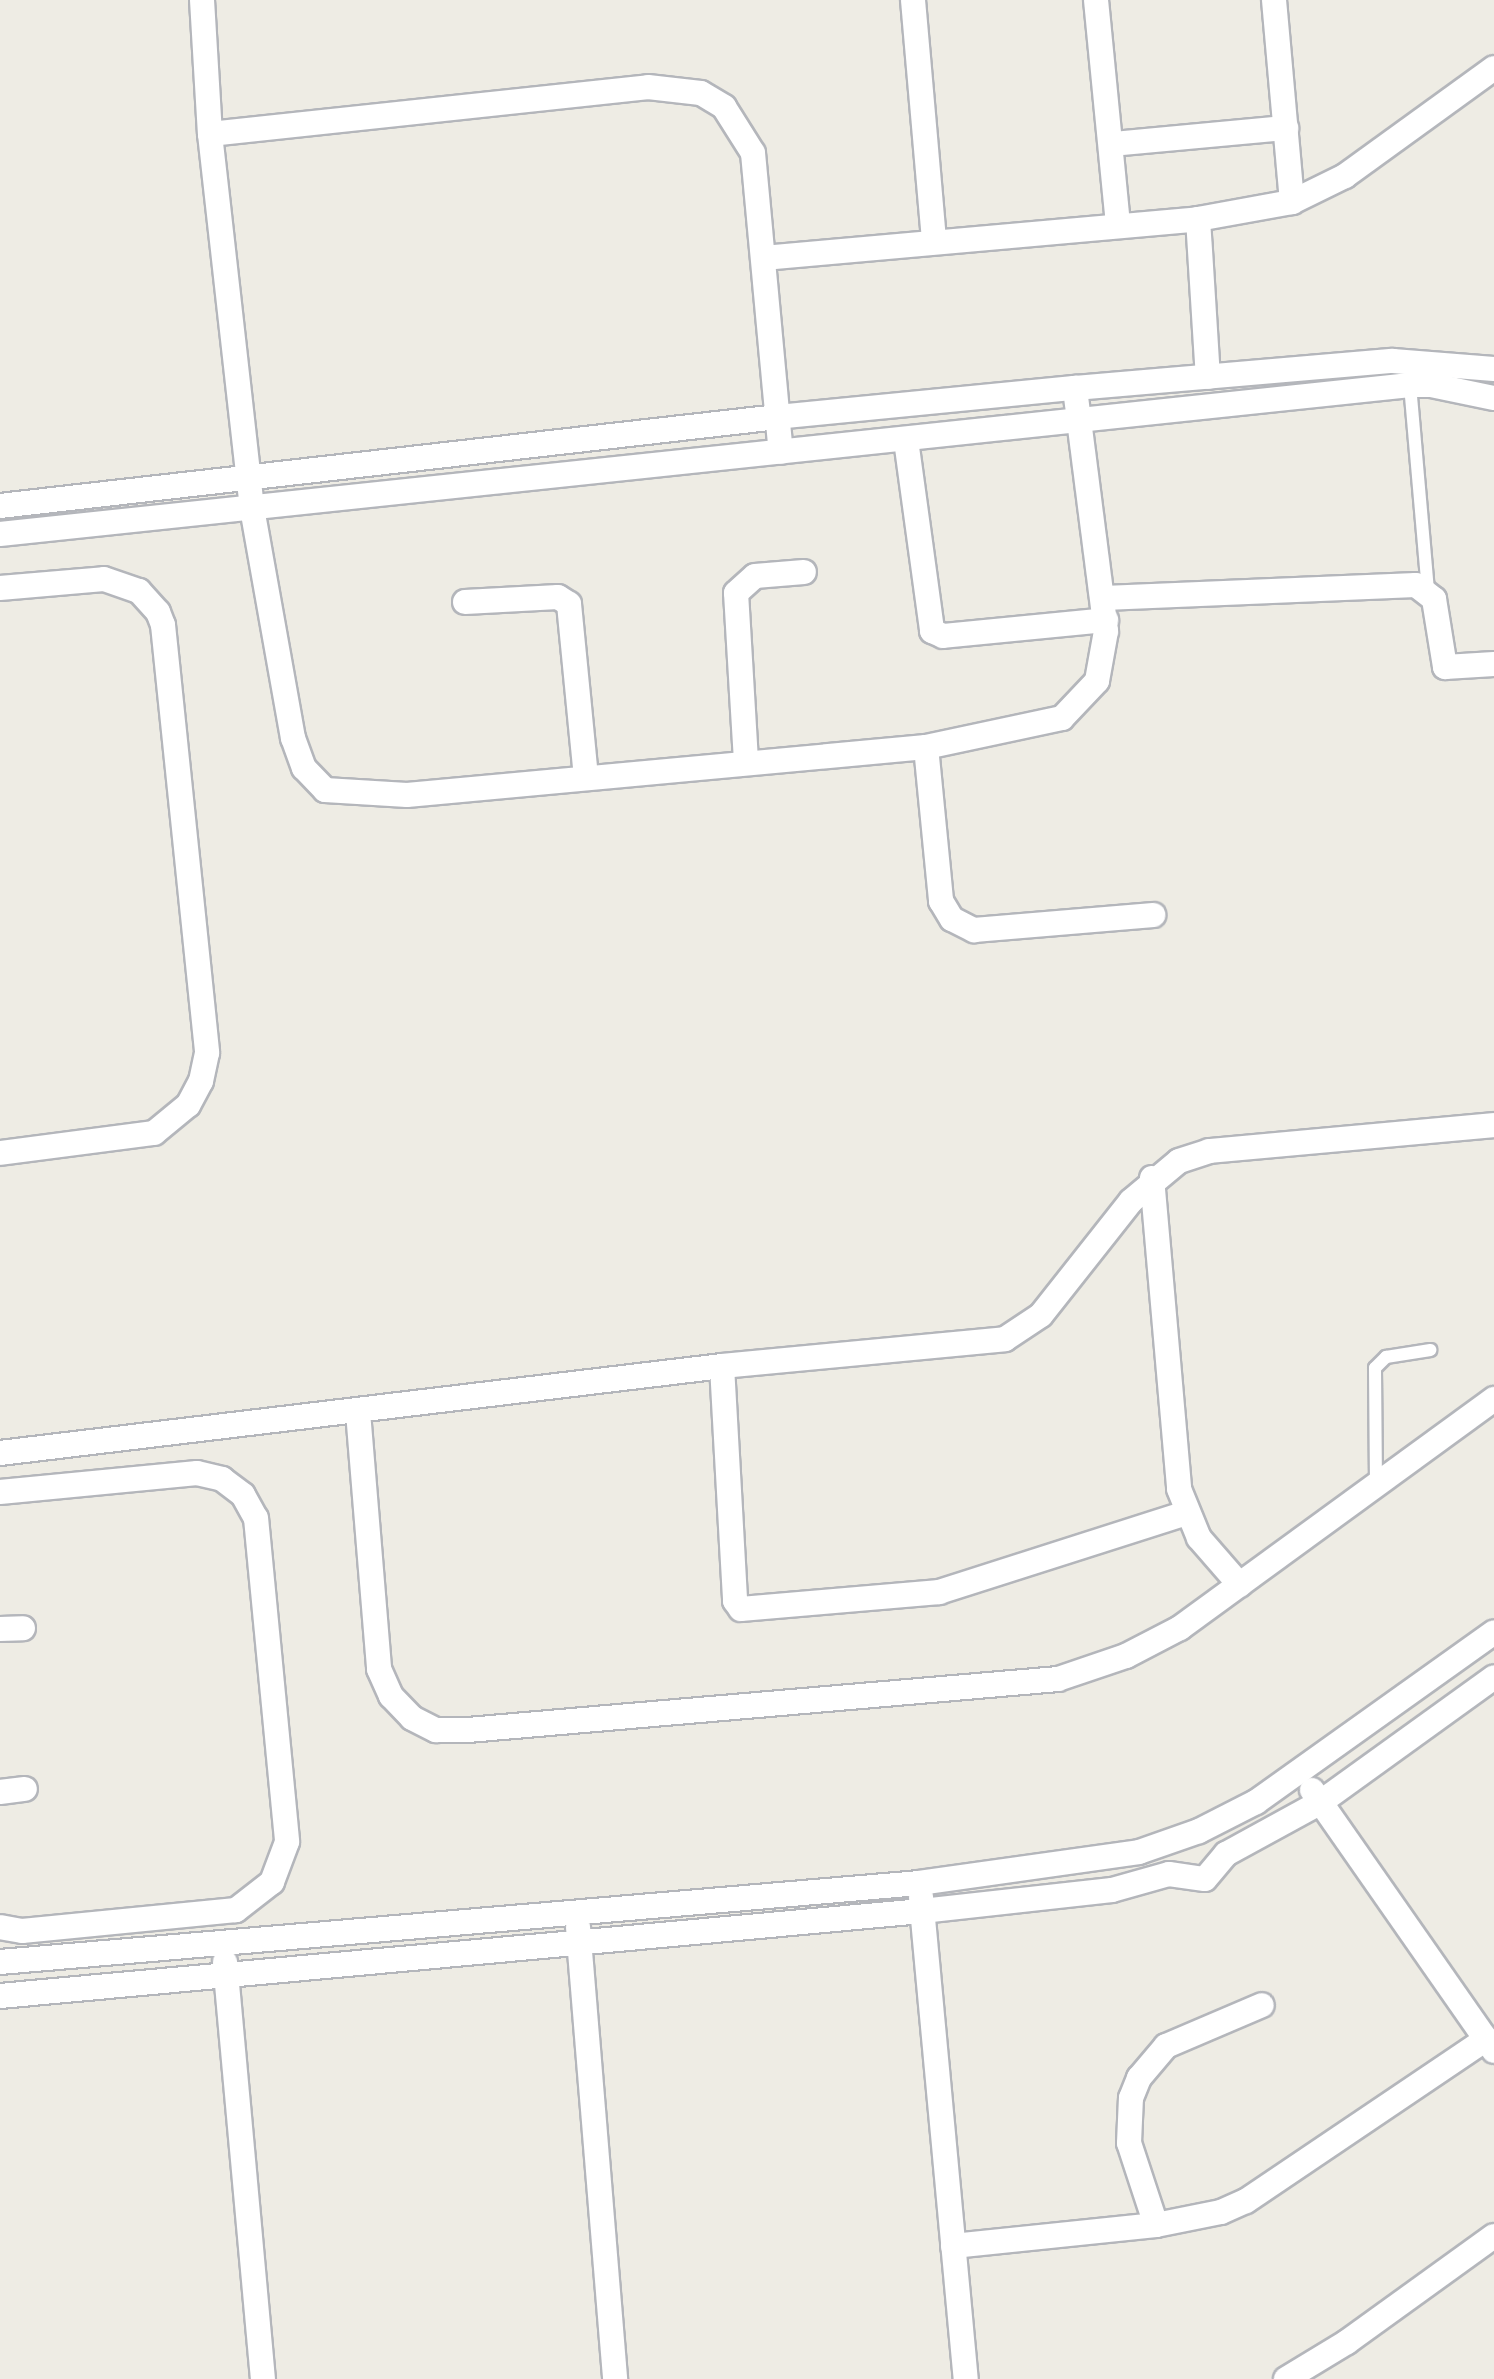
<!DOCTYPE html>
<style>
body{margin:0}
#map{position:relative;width:1494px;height:2379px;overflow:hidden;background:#eeece4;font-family:Jost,sans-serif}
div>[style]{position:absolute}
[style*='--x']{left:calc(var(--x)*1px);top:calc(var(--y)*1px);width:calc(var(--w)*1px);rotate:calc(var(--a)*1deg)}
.roads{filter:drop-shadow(2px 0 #b4b6bb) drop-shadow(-2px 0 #b4b6bb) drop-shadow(0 2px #b4b6bb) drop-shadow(0 -2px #b4b6bb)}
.lane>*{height:12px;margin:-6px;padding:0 6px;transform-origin:6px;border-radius:6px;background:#fff}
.street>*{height:24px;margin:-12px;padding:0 12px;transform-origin:12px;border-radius:12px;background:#fff}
span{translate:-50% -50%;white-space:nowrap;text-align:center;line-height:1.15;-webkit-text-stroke:6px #fff;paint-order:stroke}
</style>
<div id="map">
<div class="roads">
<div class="lane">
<i style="--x:1410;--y:385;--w:206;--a:85"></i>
<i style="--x:1376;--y:1484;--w:116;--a:-90.5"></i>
<i style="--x:1375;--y:1368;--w:16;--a:-45"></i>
<i style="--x:1386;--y:1357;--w:45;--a:-9"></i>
</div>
<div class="street">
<i style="--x:202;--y:0;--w:134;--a:86.6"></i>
<i style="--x:210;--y:134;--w:376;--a:83.6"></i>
<i style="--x:252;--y:508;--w:234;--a:79.9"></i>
<i style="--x:293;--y:738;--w:32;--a:70"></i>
<i style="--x:304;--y:768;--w:30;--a:46"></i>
<i style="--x:325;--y:790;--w:82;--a:3.5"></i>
<i style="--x:407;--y:795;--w:521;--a:-5.28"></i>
<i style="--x:926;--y:747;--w:139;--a:-12"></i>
<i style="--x:1062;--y:718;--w:51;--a:-46.6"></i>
<i style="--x:1097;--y:681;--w:51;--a:-79.8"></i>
<i style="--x:1106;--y:631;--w:245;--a:-97.3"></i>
<i style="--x:913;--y:0;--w:243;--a:85"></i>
<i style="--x:1096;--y:0;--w:226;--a:84.4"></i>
<i style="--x:1274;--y:0;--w:203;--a:84.9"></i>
<i style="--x:210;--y:134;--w:441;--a:-6.1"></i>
<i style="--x:648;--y:87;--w:53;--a:6.5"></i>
<i style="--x:701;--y:93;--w:27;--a:31"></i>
<i style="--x:724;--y:107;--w:54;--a:57.8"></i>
<i style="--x:753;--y:153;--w:300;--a:84.7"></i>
<i style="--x:1123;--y:143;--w:164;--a:-5.3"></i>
<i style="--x:1198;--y:219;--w:158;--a:86.4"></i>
<i style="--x:764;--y:258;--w:436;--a:-5.1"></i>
<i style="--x:1198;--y:219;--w:96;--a:-10.3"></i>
<i style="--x:1292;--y:202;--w:59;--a:-26.1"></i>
<i style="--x:1345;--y:176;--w:184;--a:-35.9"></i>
<i style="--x:906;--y:440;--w:193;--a:82.2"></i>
<i style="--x:932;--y:631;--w:12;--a:24"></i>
<i style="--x:943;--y:636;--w:164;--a:-5.6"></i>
<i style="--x:0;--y:506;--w:782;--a:-6.53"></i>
<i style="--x:777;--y:417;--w:299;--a:-5.6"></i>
<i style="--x:1075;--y:388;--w:319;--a:-4.9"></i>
<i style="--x:1393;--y:361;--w:101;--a:4.5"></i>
<i style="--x:0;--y:534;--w:1418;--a:-6.03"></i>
<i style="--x:1410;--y:385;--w:21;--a:0"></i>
<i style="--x:1431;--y:385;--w:64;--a:11.7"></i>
<i style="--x:0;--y:588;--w:104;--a:-4.9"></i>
<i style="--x:104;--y:579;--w:37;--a:19"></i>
<i style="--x:139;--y:591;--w:28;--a:48"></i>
<i style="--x:158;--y:612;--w:14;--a:69"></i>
<i style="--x:163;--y:625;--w:430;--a:84.1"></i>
<i style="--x:207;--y:1053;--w:29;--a:102"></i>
<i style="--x:201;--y:1081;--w:27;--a:118"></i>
<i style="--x:188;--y:1105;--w:44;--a:140.5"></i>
<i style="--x:154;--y:1133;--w:155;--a:172.6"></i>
<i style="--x:1104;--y:598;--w:312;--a:-2.4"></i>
<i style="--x:1416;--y:585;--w:23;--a:38"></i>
<i style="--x:1434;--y:599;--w:69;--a:80.8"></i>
<i style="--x:1445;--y:667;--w:49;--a:-3.5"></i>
<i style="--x:465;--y:602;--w:93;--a:-3.1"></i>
<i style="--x:558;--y:597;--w:13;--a:32"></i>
<i style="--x:569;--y:604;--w:174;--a:84.4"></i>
<i style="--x:926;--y:747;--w:155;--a:84.4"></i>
<i style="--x:941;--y:901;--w:21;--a:59"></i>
<i style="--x:952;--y:919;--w:25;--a:27"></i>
<i style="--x:974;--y:930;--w:180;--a:-4.8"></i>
<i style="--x:746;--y:761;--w:168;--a:-93.4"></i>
<i style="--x:736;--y:593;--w:25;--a:-42"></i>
<i style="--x:755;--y:576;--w:49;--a:-4.7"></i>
<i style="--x:1152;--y:1178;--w:312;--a:85"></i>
<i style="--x:1179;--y:1489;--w:53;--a:67.8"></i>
<i style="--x:1199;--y:1538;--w:62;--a:48.9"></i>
<i style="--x:722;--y:1366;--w:235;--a:86.8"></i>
<i style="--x:735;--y:1601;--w:10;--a:53"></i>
<i style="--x:741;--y:1609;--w:199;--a:-4.9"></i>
<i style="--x:939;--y:1592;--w:260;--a:-17.7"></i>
<i style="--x:358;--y:1412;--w:258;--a:85.3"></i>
<i style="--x:379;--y:1669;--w:30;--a:66"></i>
<i style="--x:391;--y:1696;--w:30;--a:46"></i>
<i style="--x:412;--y:1718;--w:27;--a:27"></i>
<i style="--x:436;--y:1730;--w:32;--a:0"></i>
<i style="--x:468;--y:1730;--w:592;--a:-4.94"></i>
<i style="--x:1058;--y:1679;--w:72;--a:-18.7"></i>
<i style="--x:1126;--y:1656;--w:61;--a:-27.4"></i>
<i style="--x:1180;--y:1628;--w:389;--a:-36.1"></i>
<i style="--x:0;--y:1453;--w:727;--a:-6.87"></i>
<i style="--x:722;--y:1366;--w:284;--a:-5.4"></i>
<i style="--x:1005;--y:1339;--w:43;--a:-33.7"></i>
<i style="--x:1041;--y:1315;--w:145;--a:-51.7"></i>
<i style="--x:1131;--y:1201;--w:62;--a:-39.8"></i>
<i style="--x:1179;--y:1161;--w:32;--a:-18"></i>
<i style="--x:1209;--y:1151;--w:286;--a:-5.2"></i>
<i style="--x:0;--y:1492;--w:198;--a:-5.5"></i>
<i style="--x:197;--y:1473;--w:26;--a:13"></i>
<i style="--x:222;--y:1479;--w:26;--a:37"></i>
<i style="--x:243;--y:1495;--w:26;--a:61"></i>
<i style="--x:256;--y:1518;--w:325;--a:84.5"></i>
<i style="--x:287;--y:1842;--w:43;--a:110.6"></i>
<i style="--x:272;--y:1882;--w:46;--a:142.1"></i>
<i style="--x:236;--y:1910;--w:215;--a:174.4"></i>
<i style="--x:22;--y:1931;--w:22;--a:-170"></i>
<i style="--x:0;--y:1629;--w:23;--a:-2"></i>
<i style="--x:1312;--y:1790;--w:318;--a:55.1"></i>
<i style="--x:0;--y:1792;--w:25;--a:-7"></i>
<i style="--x:921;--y:1897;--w:484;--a:84.7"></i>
<i style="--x:578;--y:1927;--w:454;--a:85.3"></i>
<i style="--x:0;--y:1962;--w:922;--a:-4.91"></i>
<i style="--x:919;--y:1883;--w:222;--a:-8"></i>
<i style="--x:1139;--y:1852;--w:64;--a:-19.3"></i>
<i style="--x:1199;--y:1831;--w:64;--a:-27"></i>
<i style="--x:1256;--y:1802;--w:292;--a:-35.5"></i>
<i style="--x:225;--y:1962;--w:419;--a:84.8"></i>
<i style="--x:0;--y:1996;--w:926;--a:-5.27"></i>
<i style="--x:922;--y:1911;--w:191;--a:-6.3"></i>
<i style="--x:1112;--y:1890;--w:59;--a:-15.7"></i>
<i style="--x:1169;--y:1874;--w:36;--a:8"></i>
<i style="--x:1205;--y:1879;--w:33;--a:-50"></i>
<i style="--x:1226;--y:1854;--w:108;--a:-28.7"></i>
<i style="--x:1321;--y:1802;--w:213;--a:-35.8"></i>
<i style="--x:1156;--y:2225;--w:86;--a:-108.2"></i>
<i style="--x:1129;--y:2143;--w:45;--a:-87.5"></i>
<i style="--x:1131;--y:2098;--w:22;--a:-68"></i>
<i style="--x:1139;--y:2078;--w:42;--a:-49.8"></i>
<i style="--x:1166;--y:2046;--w:104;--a:-23.1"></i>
<i style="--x:953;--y:2246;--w:204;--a:-5.9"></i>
<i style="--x:1156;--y:2225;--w:66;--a:-11.3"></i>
<i style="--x:1221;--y:2212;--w:27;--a:-24"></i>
<i style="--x:1246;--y:2201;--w:290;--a:-34"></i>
<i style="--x:1286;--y:2379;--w:71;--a:-31.2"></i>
<i style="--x:1347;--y:2342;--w:181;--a:-35.8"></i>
</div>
</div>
</div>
